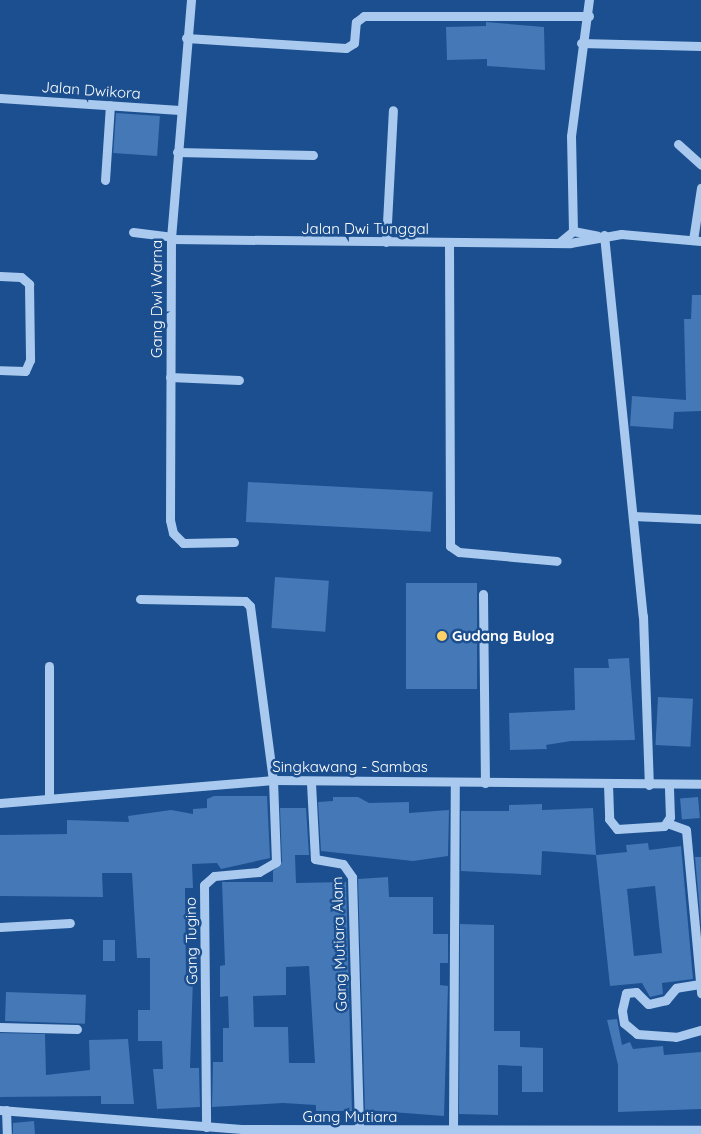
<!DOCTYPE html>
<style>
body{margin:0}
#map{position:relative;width:701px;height:1134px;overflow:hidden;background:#1b4f8f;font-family:Quicksand,sans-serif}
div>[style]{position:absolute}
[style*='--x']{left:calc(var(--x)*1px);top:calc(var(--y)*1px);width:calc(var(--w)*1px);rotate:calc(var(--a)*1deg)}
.building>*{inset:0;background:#4478b7;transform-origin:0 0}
.minor>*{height:9px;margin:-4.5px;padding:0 4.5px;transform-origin:4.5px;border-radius:4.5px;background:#a9c9ee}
.dots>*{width:14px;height:14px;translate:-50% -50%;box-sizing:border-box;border:2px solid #1b4f8f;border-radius:50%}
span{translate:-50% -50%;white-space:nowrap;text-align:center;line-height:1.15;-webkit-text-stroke:5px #1b4f8f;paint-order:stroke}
.street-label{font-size:15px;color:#fff}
.poi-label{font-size:15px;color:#fff;font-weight:700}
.left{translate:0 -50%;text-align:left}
</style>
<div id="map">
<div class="building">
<i style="clip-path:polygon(486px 22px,544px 27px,545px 70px,487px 66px,487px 59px,447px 60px,446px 27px,486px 26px)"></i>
<i style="left:116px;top:113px;width:44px;height:40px;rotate:4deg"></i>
<i style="clip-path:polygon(692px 295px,701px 295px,701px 411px,674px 412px,673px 429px,630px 426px,632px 396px,686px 400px,684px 319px,691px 319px)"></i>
<i style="left:248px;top:482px;width:185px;height:40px;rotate:3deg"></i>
<i style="left:275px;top:577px;width:54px;height:51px;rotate:4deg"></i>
<i style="left:406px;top:583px;width:71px;height:106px"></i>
<i style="clip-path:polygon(629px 658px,635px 740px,571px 741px,546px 745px,547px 749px,510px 750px,509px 713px,575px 710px,574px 668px,609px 668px,608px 659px)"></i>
<i style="left:658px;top:697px;width:35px;height:48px;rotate:3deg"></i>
<i style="clip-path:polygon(214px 796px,267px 796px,270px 858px,221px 869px,217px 863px,192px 864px,193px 888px,185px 888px,186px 978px,193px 978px,190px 1068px,199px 1068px,200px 1107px,157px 1109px,153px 1069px,163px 1069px,162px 1041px,138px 1041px,138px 1010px,150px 1010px,150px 958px,137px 958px,132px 873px,102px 873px,103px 897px,0 896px,0 835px,67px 834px,67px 820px,129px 822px,128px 816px,171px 810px,193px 814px,193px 809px,207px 808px,207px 799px)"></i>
<i style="clip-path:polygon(333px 797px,358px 797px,369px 803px,409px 802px,409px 813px,449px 810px,448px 856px,413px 861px,321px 851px,318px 802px,333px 801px)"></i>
<i style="left:698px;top:797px;width:21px;height:18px;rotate:85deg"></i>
<i style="clip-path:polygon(542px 804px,542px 810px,593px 808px,596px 855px,542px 851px,541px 875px,461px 871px,461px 811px,509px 811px,509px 805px)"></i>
<i style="clip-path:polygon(evenodd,280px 808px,306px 808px,309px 855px,295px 855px,296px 883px,346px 882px,352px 1111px,316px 1111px,316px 1105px,283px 1103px,212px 1107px,213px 1062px,223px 1062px,223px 1028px,229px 1028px,228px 996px,220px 997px,220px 966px,225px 965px,222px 882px,273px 882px,273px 871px,282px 862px,280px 808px,309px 966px,315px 1063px,289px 1063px,288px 1027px,254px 1027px,253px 996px,286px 995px,286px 967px,309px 966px)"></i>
<i style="clip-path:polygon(evenodd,648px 843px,649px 850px,681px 846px,693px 979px,662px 983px,663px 994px,650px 997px,642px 983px,610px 986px,596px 855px,627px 852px,626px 845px,648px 843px,655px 886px,662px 953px,634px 956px,627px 889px,655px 886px)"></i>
<i style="clip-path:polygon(695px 857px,701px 857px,701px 925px)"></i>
<i style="clip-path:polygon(388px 877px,389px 897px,433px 897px,433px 934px,448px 934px,448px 963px,440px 963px,440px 985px,448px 986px,444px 1116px,365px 1110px,358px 879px)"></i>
<i style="clip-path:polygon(460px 924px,494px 925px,494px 1031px,520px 1031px,520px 1047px,543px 1048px,543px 1092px,522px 1092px,522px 1066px,498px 1065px,498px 1115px,459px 1114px)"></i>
<i style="left:103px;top:940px;width:12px;height:21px"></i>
<i style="left:6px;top:992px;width:80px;height:29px;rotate:2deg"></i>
<i style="clip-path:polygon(617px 1019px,622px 1045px,630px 1042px,633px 1049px,663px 1046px,664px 1055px,701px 1052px,701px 1109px,618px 1112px,618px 1065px,607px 1020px)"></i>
<i style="clip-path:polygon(0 1033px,45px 1034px,46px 1075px,90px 1070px,89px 1040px,128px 1039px,134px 1104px,101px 1104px,101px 1096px,0 1097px)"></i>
<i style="clip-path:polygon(34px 1121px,35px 1134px,13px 1134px,13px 1123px)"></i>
</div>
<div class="minor">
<i style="--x:191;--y:0;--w:238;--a:94.8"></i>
<i style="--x:171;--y:237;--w:283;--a:90.2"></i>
<i style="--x:170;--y:520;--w:13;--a:77"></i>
<i style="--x:173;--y:533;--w:14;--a:45"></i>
<i style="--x:183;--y:543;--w:51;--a:-1.1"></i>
<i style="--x:186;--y:38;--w:160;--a:3.6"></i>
<i style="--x:346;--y:48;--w:9;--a:-32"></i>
<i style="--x:354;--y:43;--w:21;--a:-85"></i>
<i style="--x:356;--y:22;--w:10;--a:-37"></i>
<i style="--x:364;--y:16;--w:225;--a:0"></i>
<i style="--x:581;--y:43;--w:120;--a:1.4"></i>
<i style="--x:0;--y:98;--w:180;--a:3.8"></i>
<i style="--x:678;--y:144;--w:31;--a:42"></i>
<i style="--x:177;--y:152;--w:136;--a:1.3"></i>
<i style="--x:105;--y:180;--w:75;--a:-86.2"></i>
<i style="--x:573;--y:231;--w:25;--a:11"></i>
<i style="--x:133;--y:232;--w:38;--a:7"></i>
<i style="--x:604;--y:235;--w:383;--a:84.2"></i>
<i style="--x:643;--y:616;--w:169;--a:88"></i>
<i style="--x:171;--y:239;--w:399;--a:0.6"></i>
<i style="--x:570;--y:243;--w:52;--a:-10"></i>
<i style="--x:621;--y:234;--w:80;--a:5"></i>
<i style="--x:693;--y:240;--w:53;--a:-81.3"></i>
<i style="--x:386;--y:242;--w:132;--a:-87"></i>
<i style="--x:560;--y:242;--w:17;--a:-40"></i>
<i style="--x:573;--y:231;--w:95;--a:-91.2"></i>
<i style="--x:571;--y:136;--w:137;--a:-82.5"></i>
<i style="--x:449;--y:243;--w:303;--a:89.8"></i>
<i style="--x:450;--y:546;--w:11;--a:34"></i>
<i style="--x:459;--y:552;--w:98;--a:5.2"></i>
<i style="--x:0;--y:276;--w:21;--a:3"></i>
<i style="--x:21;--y:277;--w:11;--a:41"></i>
<i style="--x:29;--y:284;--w:76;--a:89.2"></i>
<i style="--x:30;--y:360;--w:12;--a:114"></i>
<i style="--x:25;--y:371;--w:25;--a:-178"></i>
<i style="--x:170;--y:377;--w:69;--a:2.5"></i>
<i style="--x:633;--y:516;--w:68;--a:2.5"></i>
<i style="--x:483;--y:594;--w:189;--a:89.4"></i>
<i style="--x:140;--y:599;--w:105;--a:1.1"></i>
<i style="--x:245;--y:601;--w:7;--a:45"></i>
<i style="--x:250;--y:606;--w:176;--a:82.5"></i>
<i style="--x:273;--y:780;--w:82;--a:87.9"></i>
<i style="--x:276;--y:862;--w:20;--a:150"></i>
<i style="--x:259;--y:872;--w:45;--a:174.9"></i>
<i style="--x:214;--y:876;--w:13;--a:138"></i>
<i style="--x:204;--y:885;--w:242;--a:89.5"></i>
<i style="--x:49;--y:666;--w:132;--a:90"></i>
<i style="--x:311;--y:783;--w:76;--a:87"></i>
<i style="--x:315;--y:859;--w:28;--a:10"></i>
<i style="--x:343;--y:864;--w:16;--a:55"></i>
<i style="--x:352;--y:877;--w:255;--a:88.4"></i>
<i style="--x:608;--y:784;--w:35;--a:88"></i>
<i style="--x:609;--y:819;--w:13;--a:51"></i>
<i style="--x:617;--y:829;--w:47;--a:-3.7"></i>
<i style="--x:664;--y:826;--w:11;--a:-56"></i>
<i style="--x:670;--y:817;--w:33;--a:-92"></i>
<i style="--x:0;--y:803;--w:274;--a:-4.8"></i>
<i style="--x:273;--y:780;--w:428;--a:0.5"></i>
<i style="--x:667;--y:823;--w:20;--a:20"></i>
<i style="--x:686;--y:830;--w:164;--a:84.7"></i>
<i style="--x:0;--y:927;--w:70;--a:-3.3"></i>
<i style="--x:700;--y:984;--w:24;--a:171"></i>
<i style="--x:676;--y:988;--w:16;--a:130"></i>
<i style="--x:666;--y:1000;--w:18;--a:167"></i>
<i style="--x:648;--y:1004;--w:17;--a:-135"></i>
<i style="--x:636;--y:992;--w:10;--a:174"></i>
<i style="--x:626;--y:993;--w:18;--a:103"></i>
<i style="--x:622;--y:1011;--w:12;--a:81"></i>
<i style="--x:624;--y:1023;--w:17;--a:40"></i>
<i style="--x:637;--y:1034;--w:39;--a:4"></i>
<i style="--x:676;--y:1037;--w:26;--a:-16"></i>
<i style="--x:0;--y:1027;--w:77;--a:1.5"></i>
<i style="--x:0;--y:1110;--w:245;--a:4.5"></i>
<i style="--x:244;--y:1129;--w:457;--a:0.1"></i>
<i style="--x:6;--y:1110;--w:24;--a:88"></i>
<i style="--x:453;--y:1130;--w:348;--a:-89.7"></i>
</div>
<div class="dots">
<i style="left:442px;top:636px;background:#ffd166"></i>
</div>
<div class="street-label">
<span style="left:91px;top:90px;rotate:4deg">Jalan Dwikora</span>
<span style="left:365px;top:229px">Jalan Dwi Tunggal</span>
<span style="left:157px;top:299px;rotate:-90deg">Gang Dwi Warna</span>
<span style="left:350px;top:767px">Singkawang - Sambas</span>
<span style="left:191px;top:941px;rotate:-91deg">Gang Tugino</span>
<span style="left:339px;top:944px;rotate:-92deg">Gang Mutiara Alam</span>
<span style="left:350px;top:1117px">Gang Mutiara</span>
</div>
<div class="poi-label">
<span class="left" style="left:452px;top:636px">Gudang Bulog</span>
</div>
</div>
